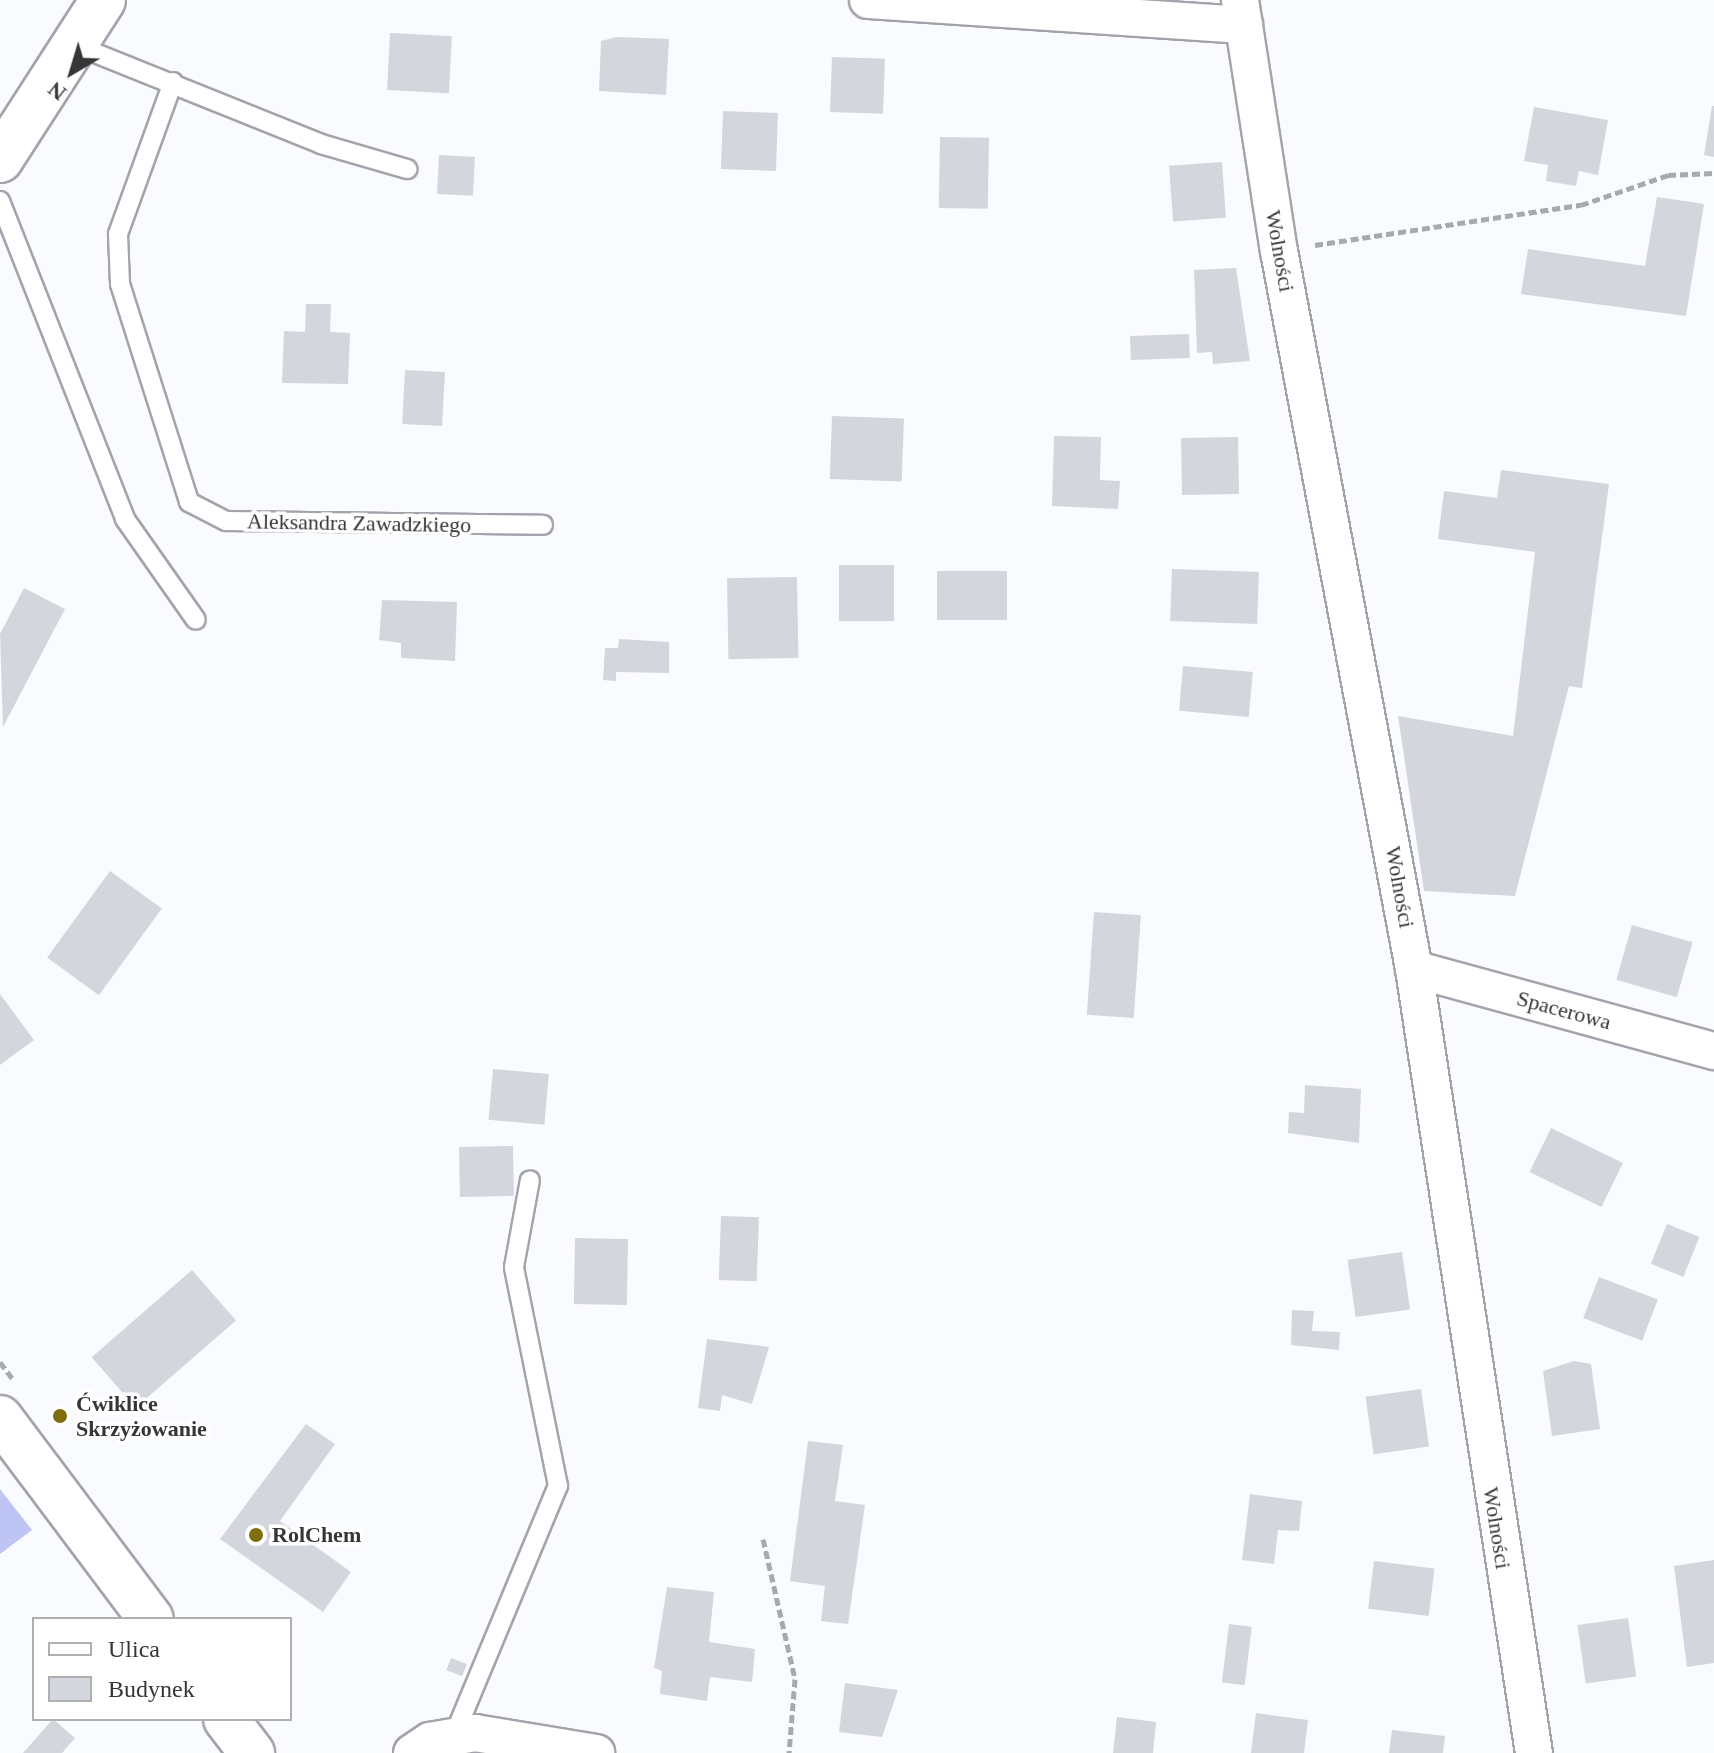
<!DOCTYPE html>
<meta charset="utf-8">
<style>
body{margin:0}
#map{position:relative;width:1714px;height:1753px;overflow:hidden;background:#fafbfe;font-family:"Times New Roman",serif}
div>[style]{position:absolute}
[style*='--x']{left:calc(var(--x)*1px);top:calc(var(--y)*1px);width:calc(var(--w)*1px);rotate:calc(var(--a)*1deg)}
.green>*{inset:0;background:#bec5f4}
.building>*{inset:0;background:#d4d6dd;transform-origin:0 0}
.path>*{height:5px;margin-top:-2.5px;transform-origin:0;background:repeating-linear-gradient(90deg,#a8a9ac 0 8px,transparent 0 12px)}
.roads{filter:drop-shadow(2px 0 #a3a4ab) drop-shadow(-2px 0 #a3a4ab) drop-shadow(0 2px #a3a4ab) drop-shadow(0 -2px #a3a4ab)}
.service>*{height:18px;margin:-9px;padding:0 9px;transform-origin:9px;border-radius:9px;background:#fff}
.minor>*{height:36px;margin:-18px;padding:0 18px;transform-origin:18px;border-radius:18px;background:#fff}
.tertiary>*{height:44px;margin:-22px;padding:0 22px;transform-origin:22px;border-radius:22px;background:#fff}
.secondary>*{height:44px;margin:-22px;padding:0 22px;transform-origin:22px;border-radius:22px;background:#fff}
.dots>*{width:22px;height:22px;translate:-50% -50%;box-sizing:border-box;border:4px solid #fff;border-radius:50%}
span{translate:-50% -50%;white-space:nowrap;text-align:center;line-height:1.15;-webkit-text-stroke:7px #fff;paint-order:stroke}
.street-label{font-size:22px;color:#353638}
.poi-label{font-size:22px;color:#353638;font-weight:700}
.left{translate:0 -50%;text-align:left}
.legend{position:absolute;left:32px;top:1617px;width:260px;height:104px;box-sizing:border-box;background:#fff;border:2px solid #aeafaf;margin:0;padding:10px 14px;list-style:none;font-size:24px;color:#353638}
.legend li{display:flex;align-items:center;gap:16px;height:40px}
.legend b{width:40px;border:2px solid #aeafaf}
.north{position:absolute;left:32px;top:32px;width:80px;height:80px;-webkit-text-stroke:6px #fff;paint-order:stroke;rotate:218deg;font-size:22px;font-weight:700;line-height:32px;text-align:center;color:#353638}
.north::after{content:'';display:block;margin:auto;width:28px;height:36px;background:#353638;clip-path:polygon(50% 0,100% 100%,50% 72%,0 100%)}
</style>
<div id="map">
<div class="green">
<i style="clip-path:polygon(0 1489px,32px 1530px,0 1554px)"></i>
</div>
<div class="building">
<i style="left:390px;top:33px;width:62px;height:57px;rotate:3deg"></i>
<i style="clip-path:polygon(617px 37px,669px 39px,666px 95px,599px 91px,601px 41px)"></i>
<i style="left:832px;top:57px;width:53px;height:55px;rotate:2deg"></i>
<i style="clip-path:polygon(1712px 106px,1714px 106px,1714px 157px,1704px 155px)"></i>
<i style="clip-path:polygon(1534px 107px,1608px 120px,1598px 175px,1579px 171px,1576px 186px,1546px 181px,1548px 165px,1524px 161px)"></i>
<i style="left:723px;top:111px;width:55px;height:58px;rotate:2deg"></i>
<i style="left:940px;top:137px;width:49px;height:71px;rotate:1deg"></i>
<i style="left:439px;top:155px;width:36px;height:39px;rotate:3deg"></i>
<i style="left:1222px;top:162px;width:56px;height:53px;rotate:86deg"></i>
<i style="clip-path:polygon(1657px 197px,1704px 204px,1686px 316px,1521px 294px,1528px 249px,1645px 266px)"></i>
<i style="clip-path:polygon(1236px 268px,1250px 361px,1213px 364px,1212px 352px,1197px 353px,1194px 270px)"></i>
<i style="clip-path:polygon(306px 304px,331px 304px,330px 332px,350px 333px,348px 384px,282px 383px,284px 331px,305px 332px)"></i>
<i style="left:1189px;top:334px;width:24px;height:59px;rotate:88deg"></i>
<i style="left:405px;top:370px;width:40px;height:54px;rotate:3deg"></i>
<i style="left:832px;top:416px;width:72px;height:63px;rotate:2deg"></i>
<i style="clip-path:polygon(1054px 436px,1101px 437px,1100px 480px,1120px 481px,1118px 509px,1052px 506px)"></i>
<i style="left:1238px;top:437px;width:57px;height:57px;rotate:89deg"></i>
<i style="clip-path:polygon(1501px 470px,1609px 484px,1582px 688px,1569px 686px,1515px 896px,1424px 891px,1398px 716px,1513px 736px,1535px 552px,1438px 539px,1444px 491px,1497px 498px)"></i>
<i style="left:839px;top:565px;width:55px;height:56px"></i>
<i style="left:1172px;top:569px;width:87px;height:52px;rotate:2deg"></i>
<i style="left:937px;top:571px;width:70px;height:49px"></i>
<i style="left:797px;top:577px;width:81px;height:70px;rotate:89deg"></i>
<i style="clip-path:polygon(24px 588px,65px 609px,3px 727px,0 634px)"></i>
<i style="clip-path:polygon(382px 600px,457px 602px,455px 661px,401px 658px,401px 643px,379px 640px)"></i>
<i style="clip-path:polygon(619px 639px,669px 642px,669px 673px,616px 672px,616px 681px,603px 680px,605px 648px,618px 648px)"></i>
<i style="left:1183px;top:666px;width:70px;height:45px;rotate:5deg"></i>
<i style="left:110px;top:871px;width:64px;height:107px;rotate:36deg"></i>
<i style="left:1094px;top:912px;width:47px;height:103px;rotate:4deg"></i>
<i style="left:1632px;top:925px;width:63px;height:57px;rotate:16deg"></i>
<i style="clip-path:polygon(0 994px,34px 1040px,0 1065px)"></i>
<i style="left:493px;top:1069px;width:56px;height:51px;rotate:5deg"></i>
<i style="clip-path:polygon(1305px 1085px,1361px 1089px,1359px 1143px,1288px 1133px,1289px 1112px,1304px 1113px)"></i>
<i style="left:1551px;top:1128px;width:80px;height:49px;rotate:26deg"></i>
<i style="left:513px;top:1146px;width:50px;height:54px;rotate:89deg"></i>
<i style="left:721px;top:1216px;width:38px;height:64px;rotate:2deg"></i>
<i style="left:1667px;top:1224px;width:35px;height:43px;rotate:22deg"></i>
<i style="left:575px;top:1238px;width:53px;height:66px;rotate:1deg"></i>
<i style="left:1402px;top:1252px;width:58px;height:55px;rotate:82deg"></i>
<i style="left:192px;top:1270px;width:67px;height:133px;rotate:49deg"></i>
<i style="left:1599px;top:1277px;width:63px;height:44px;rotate:21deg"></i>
<i style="clip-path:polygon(1292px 1310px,1314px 1311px,1312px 1331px,1340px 1332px,1339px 1350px,1291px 1345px)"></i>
<i style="clip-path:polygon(707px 1339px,769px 1347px,752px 1404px,722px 1395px,720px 1411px,698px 1408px)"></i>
<i style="clip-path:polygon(1574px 1361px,1591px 1364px,1600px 1429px,1552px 1436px,1543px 1371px)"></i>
<i style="left:1421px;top:1389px;width:58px;height:56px;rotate:82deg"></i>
<i style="clip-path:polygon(306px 1424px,335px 1444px,280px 1521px,351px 1572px,323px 1612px,220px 1539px)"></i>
<i style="clip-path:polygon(808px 1441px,843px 1445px,835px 1501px,865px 1505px,848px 1624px,821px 1621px,825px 1586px,790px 1581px)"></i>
<i style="clip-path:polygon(1250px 1494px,1302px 1501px,1299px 1531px,1278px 1530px,1274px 1564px,1242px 1560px)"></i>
<i style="clip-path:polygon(1714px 1560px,1714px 1663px,1687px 1667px,1674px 1566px)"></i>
<i style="left:1374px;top:1561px;width:61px;height:48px;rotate:7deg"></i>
<i style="clip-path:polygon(667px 1587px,714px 1592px,709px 1642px,755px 1649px,752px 1682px,710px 1677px,707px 1701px,660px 1694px,662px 1671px,654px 1668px)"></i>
<i style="left:1628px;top:1618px;width:59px;height:51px;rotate:82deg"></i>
<i style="left:1229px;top:1624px;width:23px;height:59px;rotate:7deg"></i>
<i style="left:451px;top:1658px;width:17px;height:13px;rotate:21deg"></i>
<i style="clip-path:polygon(845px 1683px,898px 1690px,882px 1737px,839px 1732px)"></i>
<i style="clip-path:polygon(1256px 1713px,1308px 1720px,1304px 1753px,1251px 1753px)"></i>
<i style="clip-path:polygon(1117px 1717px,1156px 1722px,1153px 1753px,1113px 1753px)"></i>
<i style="clip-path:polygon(53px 1719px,75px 1738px,62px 1753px,23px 1753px)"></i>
<i style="clip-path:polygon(1392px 1730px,1445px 1736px,1443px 1753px,1389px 1753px)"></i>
</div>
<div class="path">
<i style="--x:1315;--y:245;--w:269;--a:-8.6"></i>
<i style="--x:1581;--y:205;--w:92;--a:-19"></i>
<i style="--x:1668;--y:175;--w:46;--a:-2.5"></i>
<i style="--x:0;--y:1362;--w:21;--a:53"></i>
<i style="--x:763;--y:1539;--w:144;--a:77.1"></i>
<i style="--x:795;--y:1679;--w:74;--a:94.6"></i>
</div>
<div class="roads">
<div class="service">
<i style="--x:75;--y:45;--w:265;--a:21.9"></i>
<i style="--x:321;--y:144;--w:90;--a:16.2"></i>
<i style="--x:173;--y:82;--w:162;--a:109.9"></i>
<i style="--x:118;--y:234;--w:50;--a:87.7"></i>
<i style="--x:120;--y:284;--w:229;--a:72.4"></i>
<i style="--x:189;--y:502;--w:42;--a:27.2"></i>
<i style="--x:226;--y:521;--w:317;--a:0.7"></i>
<i style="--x:0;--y:201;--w:342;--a:68.5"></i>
<i style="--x:125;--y:519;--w:123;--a:54.9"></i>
<i style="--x:455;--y:1733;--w:268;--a:-67.4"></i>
<i style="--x:558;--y:1486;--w:223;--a:-101.4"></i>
<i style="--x:514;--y:1267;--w:88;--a:-79.6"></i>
</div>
<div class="minor">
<i style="--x:868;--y:0;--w:377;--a:3.8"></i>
<i style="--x:1240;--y:0;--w:254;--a:81.2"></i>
<i style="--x:1279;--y:251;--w:731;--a:79.35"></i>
<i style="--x:1414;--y:969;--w:793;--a:81.3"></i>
<i style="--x:1414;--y:969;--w:311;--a:15.3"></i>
<i style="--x:412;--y:1753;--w:22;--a:-34"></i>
<i style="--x:430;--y:1741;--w:46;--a:-10.1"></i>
<i style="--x:475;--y:1733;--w:123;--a:9.4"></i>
</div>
<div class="tertiary">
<i style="--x:0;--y:160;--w:190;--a:-57.2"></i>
</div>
<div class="secondary">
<i style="--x:0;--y:1418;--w:251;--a:53.1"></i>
<i style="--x:226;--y:1719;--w:43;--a:52.6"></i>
</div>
</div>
<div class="dots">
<i style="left:60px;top:1416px;background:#7e6e0c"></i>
<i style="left:256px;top:1535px;background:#7e6e0c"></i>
</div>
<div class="street-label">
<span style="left:1280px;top:251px;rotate:80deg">Wolności</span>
<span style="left:359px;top:523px;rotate:1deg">Aleksandra Zawadzkiego</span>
<span style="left:1400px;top:887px;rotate:80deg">Wolności</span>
<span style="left:1564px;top:1010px;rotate:15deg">Spacerowa</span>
<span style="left:1497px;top:1528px;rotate:81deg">Wolności</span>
</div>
<div class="poi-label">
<span class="left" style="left:76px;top:1416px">Ćwiklice<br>Skrzyżowanie</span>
<span class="left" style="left:272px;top:1535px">RolChem</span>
</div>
<ul class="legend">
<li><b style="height:10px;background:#fff"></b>Ulica</li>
<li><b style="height:22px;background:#d4d6dd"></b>Budynek</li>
</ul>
<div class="north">N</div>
</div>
